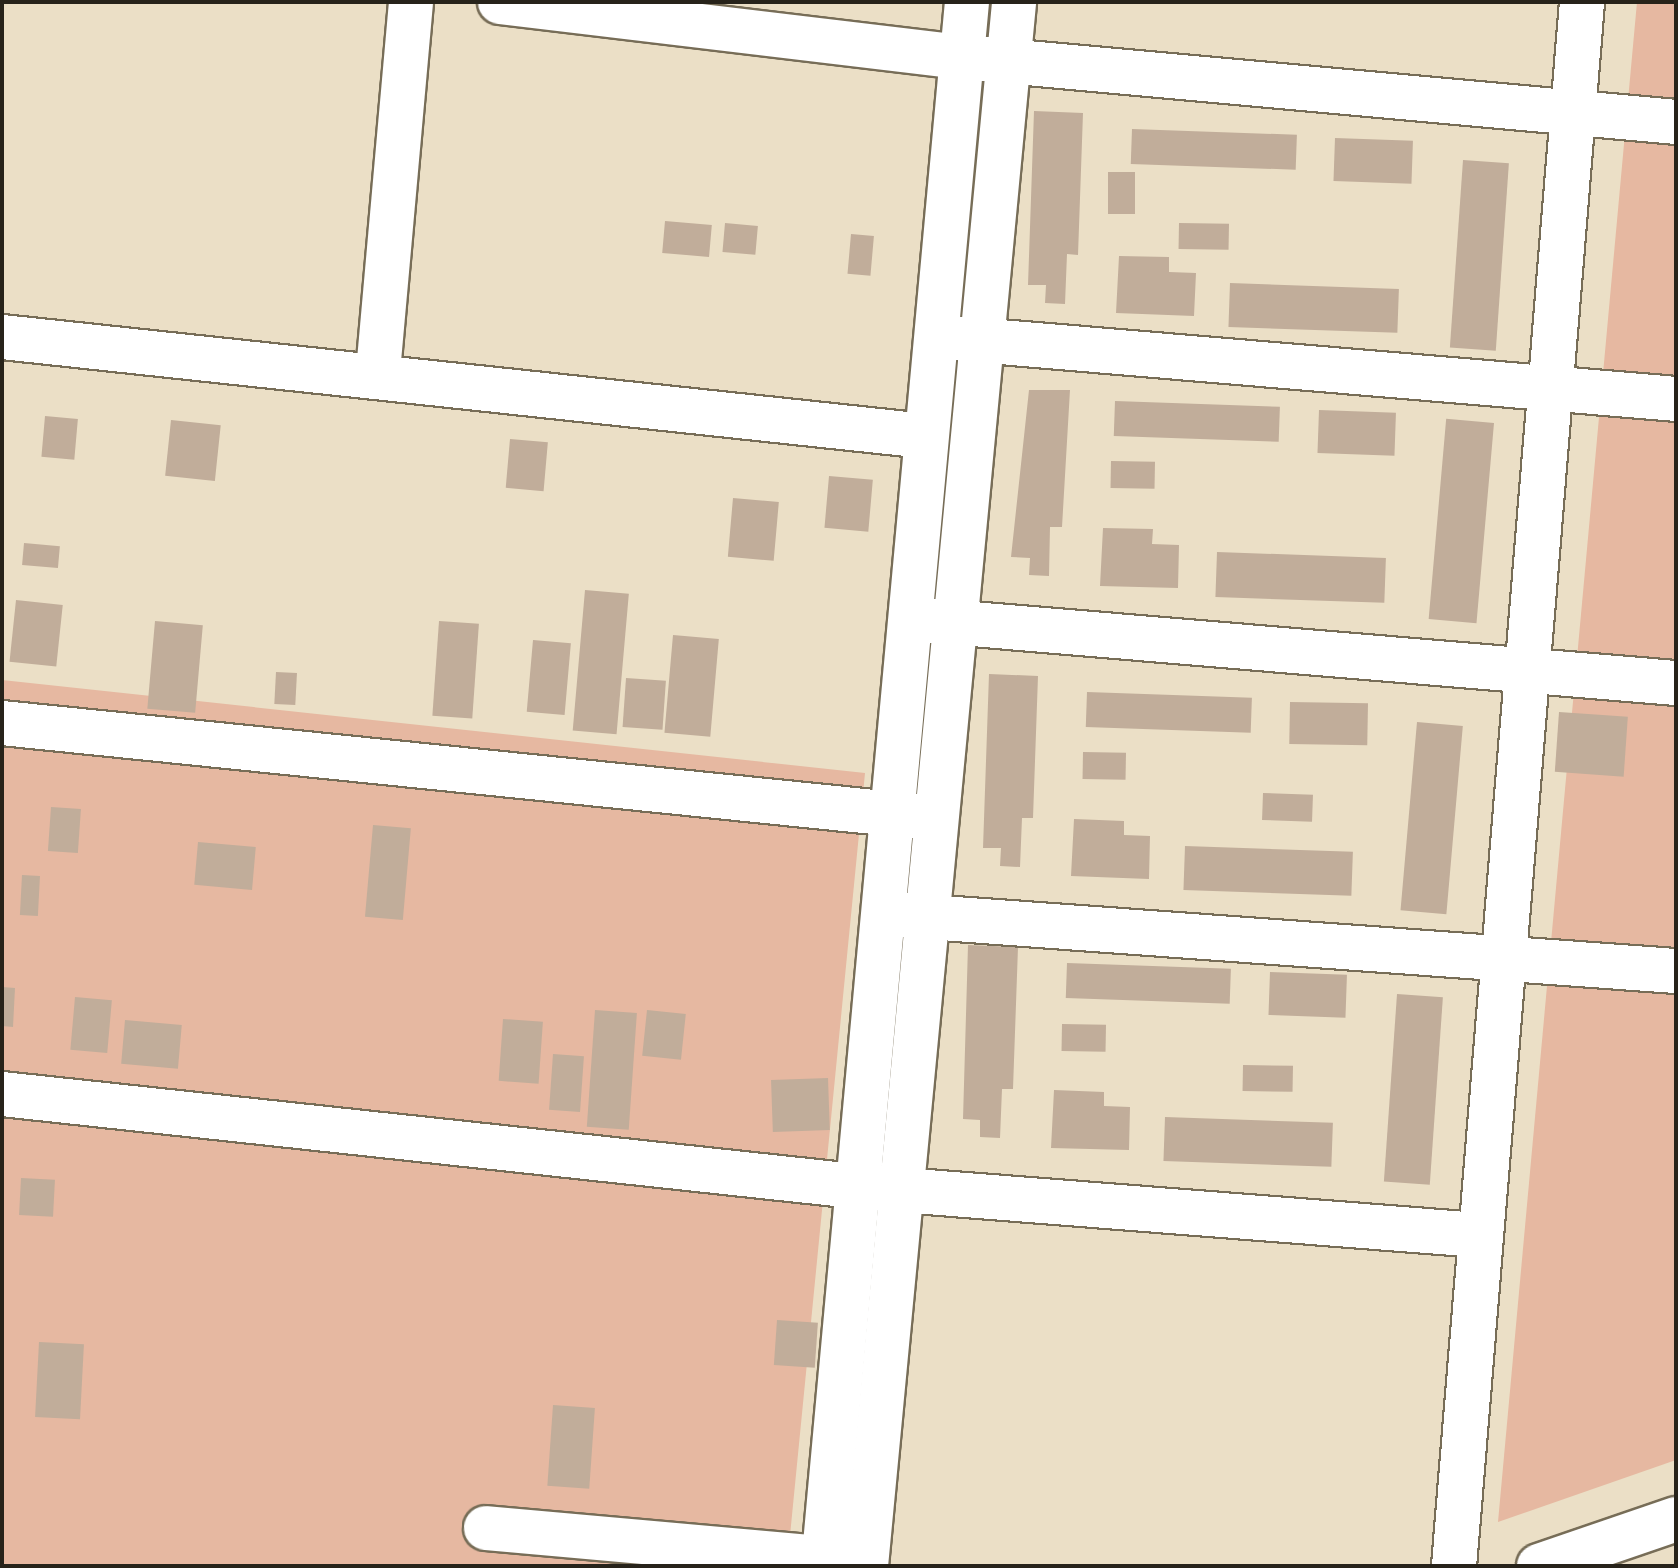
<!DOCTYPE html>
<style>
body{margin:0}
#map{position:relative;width:1678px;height:1568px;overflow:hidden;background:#ebdfc6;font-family:Figtree,sans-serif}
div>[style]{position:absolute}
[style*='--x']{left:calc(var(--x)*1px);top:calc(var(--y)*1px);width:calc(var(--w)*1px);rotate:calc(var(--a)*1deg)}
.green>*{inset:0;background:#e6b8a1}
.building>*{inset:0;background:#c1ad9a;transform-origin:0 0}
.roads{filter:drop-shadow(2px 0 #776d57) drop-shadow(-2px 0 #776d57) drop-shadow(0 2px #776d57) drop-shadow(0 -2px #776d57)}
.minor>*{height:44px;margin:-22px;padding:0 22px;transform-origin:22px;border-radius:22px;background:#fff}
span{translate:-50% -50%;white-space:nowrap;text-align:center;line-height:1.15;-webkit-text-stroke:6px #f8edd3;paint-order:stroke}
.frame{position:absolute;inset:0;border:4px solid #27231a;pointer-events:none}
</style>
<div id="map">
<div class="green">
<i style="clip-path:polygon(1637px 2px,1676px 2px,1676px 1460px,1498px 1522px)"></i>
<i style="clip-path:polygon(2px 680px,865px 773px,787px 1566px,2px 1566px)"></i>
</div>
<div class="building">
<i style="clip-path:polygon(1034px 111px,1083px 113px,1078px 255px,1067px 254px,1065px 304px,1045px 303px,1046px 285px,1028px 285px)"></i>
<i style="left:1132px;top:129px;width:165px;height:35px;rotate:2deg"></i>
<i style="left:1335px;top:138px;width:78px;height:43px;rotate:2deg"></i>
<i style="left:1463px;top:160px;width:46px;height:188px;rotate:4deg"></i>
<i style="left:1108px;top:172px;width:27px;height:42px"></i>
<i style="left:665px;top:221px;width:47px;height:32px;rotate:5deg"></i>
<i style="left:725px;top:223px;width:33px;height:29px;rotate:5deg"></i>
<i style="left:1179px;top:223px;width:50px;height:26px;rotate:1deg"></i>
<i style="left:851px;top:234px;width:23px;height:40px;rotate:5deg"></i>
<i style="clip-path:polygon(1119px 256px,1169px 257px,1169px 272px,1196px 273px,1194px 316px,1116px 313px)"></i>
<i style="left:1230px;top:283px;width:169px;height:44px;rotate:2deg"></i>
<i style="clip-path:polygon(1029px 390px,1070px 390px,1062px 527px,1050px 527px,1049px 576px,1029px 575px,1030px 558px,1011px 557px)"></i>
<i style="left:1115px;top:401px;width:165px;height:35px;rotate:2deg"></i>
<i style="left:1319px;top:410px;width:77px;height:43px;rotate:2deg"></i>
<i style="left:45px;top:416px;width:33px;height:41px;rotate:5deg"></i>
<i style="left:171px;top:420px;width:50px;height:56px;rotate:6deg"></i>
<i style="left:1494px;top:423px;width:201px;height:48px;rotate:95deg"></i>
<i style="left:510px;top:439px;width:38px;height:49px;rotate:5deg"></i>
<i style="left:1111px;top:461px;width:44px;height:27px;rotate:1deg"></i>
<i style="left:829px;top:476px;width:44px;height:52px;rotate:5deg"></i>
<i style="left:733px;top:498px;width:46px;height:59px;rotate:5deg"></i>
<i style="clip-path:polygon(1103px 528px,1153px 529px,1152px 544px,1179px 545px,1178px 588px,1100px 586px)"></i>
<i style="left:24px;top:543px;width:36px;height:22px;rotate:5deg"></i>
<i style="left:1217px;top:552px;width:169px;height:45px;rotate:2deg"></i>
<i style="left:585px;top:590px;width:44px;height:141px;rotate:5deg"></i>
<i style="left:16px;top:600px;width:47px;height:62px;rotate:6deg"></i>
<i style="left:155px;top:621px;width:48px;height:88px;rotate:5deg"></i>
<i style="left:439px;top:621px;width:40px;height:95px;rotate:4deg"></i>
<i style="left:673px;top:635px;width:46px;height:98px;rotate:5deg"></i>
<i style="left:533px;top:640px;width:38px;height:72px;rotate:5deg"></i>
<i style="left:276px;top:672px;width:21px;height:32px;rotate:3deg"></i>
<i style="clip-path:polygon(989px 674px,1038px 676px,1033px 818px,1022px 818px,1020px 867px,1000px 866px,1001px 848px,983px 848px)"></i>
<i style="left:626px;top:678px;width:40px;height:49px;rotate:4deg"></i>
<i style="left:1087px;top:692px;width:165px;height:35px;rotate:2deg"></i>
<i style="left:1290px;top:702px;width:78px;height:42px;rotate:1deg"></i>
<i style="left:1559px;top:712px;width:69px;height:60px;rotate:4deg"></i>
<i style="left:1417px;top:722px;width:46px;height:189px;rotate:5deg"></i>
<i style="left:1083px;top:752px;width:43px;height:27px;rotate:1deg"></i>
<i style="left:1263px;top:793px;width:50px;height:27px;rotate:2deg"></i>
<i style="left:51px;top:807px;width:30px;height:44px;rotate:4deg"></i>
<i style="clip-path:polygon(1074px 819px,1124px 821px,1124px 835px,1150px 836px,1149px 879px,1071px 876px)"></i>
<i style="left:373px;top:825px;width:38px;height:92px;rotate:5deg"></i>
<i style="left:198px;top:842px;width:58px;height:43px;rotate:5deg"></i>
<i style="left:1185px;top:846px;width:168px;height:44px;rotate:2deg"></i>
<i style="left:22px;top:875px;width:18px;height:40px;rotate:3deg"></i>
<i style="clip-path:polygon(968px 945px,1018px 947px,1013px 1089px,1002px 1089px,1000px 1138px,980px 1137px,980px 1120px,963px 1119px)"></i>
<i style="left:1067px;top:963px;width:164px;height:35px;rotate:2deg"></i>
<i style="left:1270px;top:972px;width:77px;height:43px;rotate:2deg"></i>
<i style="clip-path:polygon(2px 987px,15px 988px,13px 1027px,2px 1026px)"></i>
<i style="left:1397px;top:994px;width:46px;height:188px;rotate:4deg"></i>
<i style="left:75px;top:997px;width:37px;height:53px;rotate:5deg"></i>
<i style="left:595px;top:1010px;width:42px;height:117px;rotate:4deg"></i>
<i style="left:647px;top:1010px;width:39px;height:46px;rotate:6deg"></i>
<i style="left:503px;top:1019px;width:40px;height:62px;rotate:4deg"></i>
<i style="left:125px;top:1020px;width:57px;height:44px;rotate:5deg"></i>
<i style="left:1062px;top:1024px;width:44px;height:27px;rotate:1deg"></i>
<i style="left:553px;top:1054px;width:31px;height:56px;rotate:4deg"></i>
<i style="left:1243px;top:1065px;width:50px;height:26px;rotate:1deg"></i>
<i style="left:828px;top:1078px;width:52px;height:57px;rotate:88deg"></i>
<i style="clip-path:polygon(1054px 1090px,1104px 1092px,1104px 1106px,1130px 1107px,1129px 1150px,1051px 1148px)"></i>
<i style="left:1165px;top:1117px;width:168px;height:44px;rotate:2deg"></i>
<i style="left:21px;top:1178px;width:34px;height:37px;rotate:3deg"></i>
<i style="left:777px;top:1320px;width:41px;height:45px;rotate:4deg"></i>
<i style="left:39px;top:1342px;width:45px;height:75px;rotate:3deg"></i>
<i style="left:553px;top:1405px;width:42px;height:81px;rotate:4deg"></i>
</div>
<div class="roads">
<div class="minor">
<i style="--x:500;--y:2;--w:464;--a:6.8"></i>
<i style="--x:961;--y:57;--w:718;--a:5.19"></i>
<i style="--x:2;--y:337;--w:928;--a:6.12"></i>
<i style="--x:953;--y:338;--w:726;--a:4.82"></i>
<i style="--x:378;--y:372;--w:371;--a:-84.9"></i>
<i style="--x:925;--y:620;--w:754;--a:4.8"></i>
<i style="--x:2;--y:723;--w:926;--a:5.83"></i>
<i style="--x:900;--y:915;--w:778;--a:4.13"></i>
<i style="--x:2;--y:1094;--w:866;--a:6.16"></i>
<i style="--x:863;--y:1187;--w:618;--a:4.46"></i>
<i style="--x:486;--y:1528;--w:339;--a:5.1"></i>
<i style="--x:823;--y:1566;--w:1571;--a:-84.74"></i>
<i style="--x:866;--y:1566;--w:1571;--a:-84.59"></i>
<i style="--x:1454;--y:1566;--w:1569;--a:-85.32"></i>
<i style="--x:1539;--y:1566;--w:145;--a:-18.9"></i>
</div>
</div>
<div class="frame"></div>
</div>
